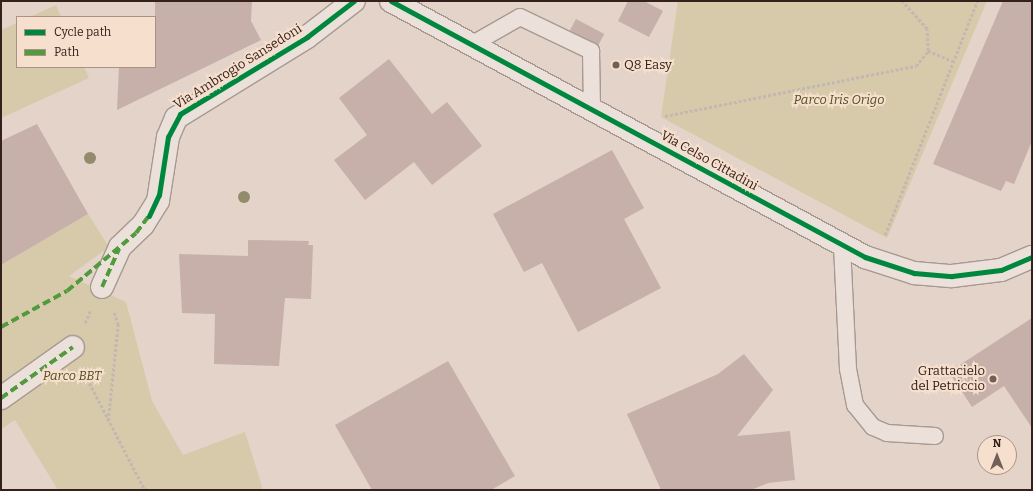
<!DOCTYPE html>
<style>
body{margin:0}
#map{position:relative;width:1033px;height:491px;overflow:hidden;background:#e3d3c8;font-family:Bitter,serif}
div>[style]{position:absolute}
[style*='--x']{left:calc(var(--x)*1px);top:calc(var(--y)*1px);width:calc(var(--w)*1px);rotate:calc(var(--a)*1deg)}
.green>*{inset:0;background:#d6caaa}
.building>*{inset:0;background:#c6b0a9;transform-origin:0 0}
.path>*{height:2.5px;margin-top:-1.25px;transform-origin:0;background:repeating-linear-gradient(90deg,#c3b8b1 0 3px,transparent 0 5px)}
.roads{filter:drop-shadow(1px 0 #a79992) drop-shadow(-1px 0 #a79992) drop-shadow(0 1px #a79992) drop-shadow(0 -1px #a79992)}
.lane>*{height:16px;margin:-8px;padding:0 8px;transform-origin:8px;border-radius:8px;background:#ebe1da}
.street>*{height:22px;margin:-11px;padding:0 11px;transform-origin:11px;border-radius:11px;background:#ebe1da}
.secondary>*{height:22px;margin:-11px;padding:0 11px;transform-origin:11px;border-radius:11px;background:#ebe1da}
.quiet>*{height:4px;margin-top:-2px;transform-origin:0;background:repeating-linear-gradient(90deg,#519b3e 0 8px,transparent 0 12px)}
.cycleway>*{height:5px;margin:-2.5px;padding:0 2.5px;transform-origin:2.5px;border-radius:2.5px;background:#00873e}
.trees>*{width:12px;height:12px;margin:-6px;border-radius:50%;background:#938c6c}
.dots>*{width:11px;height:11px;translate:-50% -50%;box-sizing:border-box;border:2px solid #f6dfcd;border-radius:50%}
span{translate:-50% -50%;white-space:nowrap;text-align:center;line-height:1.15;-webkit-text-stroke:4px #f6dfcd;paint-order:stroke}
.poi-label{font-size:13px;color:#35211b}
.left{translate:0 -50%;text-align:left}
.right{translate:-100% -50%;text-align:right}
.street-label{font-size:13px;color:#35211b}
.park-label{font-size:13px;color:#525121;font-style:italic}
.frame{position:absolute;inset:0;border:2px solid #35211b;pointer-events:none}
.legend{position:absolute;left:16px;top:16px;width:140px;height:52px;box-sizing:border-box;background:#f6dfcd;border:1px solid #a99386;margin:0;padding:5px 7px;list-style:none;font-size:12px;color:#35211b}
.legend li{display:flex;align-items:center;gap:8px;height:20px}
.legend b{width:20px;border:1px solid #a99386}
.north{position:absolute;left:977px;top:435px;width:40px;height:40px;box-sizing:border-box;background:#f6dfcd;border:1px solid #a99386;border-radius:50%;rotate:0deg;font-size:11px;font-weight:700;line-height:16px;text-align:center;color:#35211b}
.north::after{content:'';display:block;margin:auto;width:14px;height:18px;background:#725f58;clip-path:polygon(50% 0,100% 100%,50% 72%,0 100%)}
</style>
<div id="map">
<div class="green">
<i style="clip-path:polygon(678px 1px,987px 1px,887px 238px,661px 117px)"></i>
<i style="clip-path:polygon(56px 5px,61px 17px,30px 17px)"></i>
<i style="clip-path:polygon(17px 23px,17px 67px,84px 67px,89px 78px,1px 118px,1px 30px)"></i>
<i style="clip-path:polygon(88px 214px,109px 247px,69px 276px,126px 302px,152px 401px,183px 455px,245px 432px,263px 490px,58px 490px,15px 420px,1px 429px,1px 260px,3px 264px)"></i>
</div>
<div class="building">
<i style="clip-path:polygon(155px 1px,252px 1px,251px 21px,261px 40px,117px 110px,119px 67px,155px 67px)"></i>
<i style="clip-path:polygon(628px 1px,644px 1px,663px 11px,649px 37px,618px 21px)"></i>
<i style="clip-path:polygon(1003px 1px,1032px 1px,1032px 141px,1014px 184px,1006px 181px,1001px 191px,933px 164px)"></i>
<i style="left:576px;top:19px;width:32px;height:13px;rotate:28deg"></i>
<i style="clip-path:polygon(389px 59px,432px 114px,447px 102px,482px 146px,432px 185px,414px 162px,365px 200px,334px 160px,367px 135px,339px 98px)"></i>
<i style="clip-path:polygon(37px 124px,88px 214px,1px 265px,1px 141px)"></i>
<i style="clip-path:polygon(612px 150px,644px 208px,624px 219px,661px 288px,578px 332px,542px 263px,524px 272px,493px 214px)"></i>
<i style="clip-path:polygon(248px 240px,309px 241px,308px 245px,313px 245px,311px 299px,285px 298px,279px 366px,214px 364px,215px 314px,182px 313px,179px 254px,248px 256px)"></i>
<i style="clip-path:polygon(1032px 318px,1032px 428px,1004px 386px,972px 407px,949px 372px)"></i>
<i style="clip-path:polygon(744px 354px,773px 390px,737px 436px,790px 431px,795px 480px,768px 483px,751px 490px,661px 490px,627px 414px,718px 374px)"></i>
<i style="clip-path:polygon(448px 361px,515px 476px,491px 490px,372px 490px,335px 425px)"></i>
</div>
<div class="path">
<i style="--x:928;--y:51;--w:27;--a:22"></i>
<i style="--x:665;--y:116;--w:256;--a:-11.3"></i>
<i style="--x:916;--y:66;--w:19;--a:-51"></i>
<i style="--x:928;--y:51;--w:22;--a:-93"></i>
<i style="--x:927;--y:29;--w:38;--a:-132"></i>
<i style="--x:885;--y:235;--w:251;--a:-68.5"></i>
<i style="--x:85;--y:323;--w:13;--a:-67"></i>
<i style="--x:85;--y:374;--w:131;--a:62.7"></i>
<i style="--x:108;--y:421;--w:97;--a:-84.1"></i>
<i style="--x:118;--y:325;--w:13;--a:-108"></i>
<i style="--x:145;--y:489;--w:4;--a:14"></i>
</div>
<div class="roads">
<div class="lane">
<i style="--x:471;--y:45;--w:56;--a:-29.7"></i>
<i style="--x:520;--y:17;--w:79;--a:25.6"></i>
<i style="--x:591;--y:51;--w:58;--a:89"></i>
<i style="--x:842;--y:246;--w:123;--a:87.2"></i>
<i style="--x:848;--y:369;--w:37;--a:79"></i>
<i style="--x:855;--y:405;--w:28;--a:51"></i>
<i style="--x:873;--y:427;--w:15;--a:23"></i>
<i style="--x:887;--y:433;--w:48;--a:3.6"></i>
</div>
<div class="street">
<i style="--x:102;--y:287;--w:44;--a:-65.8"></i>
<i style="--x:120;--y:247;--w:32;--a:-44"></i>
<i style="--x:143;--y:225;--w:28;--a:-58"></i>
<i style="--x:158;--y:201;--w:65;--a:-81.1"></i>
<i style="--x:168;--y:137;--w:21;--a:-67"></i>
<i style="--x:176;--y:118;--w:154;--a:-31.7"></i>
<i style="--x:307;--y:37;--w:59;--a:-37.5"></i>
<i style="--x:1;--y:398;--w:88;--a:-35.3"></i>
</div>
<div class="secondary">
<i style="--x:391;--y:1;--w:539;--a:28.37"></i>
<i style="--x:865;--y:257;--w:52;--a:18.1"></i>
<i style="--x:914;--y:273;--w:38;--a:5"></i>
<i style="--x:952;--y:276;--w:49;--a:-7"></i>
<i style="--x:1001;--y:270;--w:34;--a:-23"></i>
</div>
</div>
<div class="quiet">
<i style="--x:102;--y:287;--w:42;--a:-65.9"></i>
<i style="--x:1;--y:327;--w:75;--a:-28.6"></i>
<i style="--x:67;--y:291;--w:90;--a:-40"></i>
<i style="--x:136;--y:233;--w:21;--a:-53"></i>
<i style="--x:1;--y:398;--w:88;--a:-35.3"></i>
</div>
<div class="cycleway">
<i style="--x:391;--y:1;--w:539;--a:28.37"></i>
<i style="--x:865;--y:257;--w:52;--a:18.1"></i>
<i style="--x:914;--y:273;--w:38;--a:5"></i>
<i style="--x:952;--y:276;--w:49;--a:-7"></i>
<i style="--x:1001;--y:270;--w:34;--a:-23"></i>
<i style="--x:149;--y:216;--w:23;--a:-65"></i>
<i style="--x:159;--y:195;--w:59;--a:-81.2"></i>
<i style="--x:168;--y:137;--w:26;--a:-62"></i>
<i style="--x:180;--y:114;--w:149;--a:-31.2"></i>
<i style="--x:307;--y:37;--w:59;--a:-37.5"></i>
</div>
<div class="trees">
<i style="left:90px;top:158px"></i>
<i style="left:244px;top:197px"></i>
</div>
<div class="dots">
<i style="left:616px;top:65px;background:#725f58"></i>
<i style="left:993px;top:379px;background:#725f58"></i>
</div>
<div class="poi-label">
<span class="left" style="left:624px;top:65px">Q8 Easy</span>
<span class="right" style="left:985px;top:379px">Grattacielo<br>del Petriccio</span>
</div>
<div class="street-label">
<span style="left:238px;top:67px;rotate:-32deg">Via Ambrogio Sansedoni</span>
<span style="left:709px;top:161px;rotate:29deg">Via Celso Cittadini</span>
</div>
<div class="park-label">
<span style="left:839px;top:100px">Parco Iris Origo</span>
<span style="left:72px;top:376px">Parco BBT</span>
</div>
<div class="frame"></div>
<ul class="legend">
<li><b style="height:5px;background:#00873e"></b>Cycle path</li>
<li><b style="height:5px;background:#519b3e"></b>Path</li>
</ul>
<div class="north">N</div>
</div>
